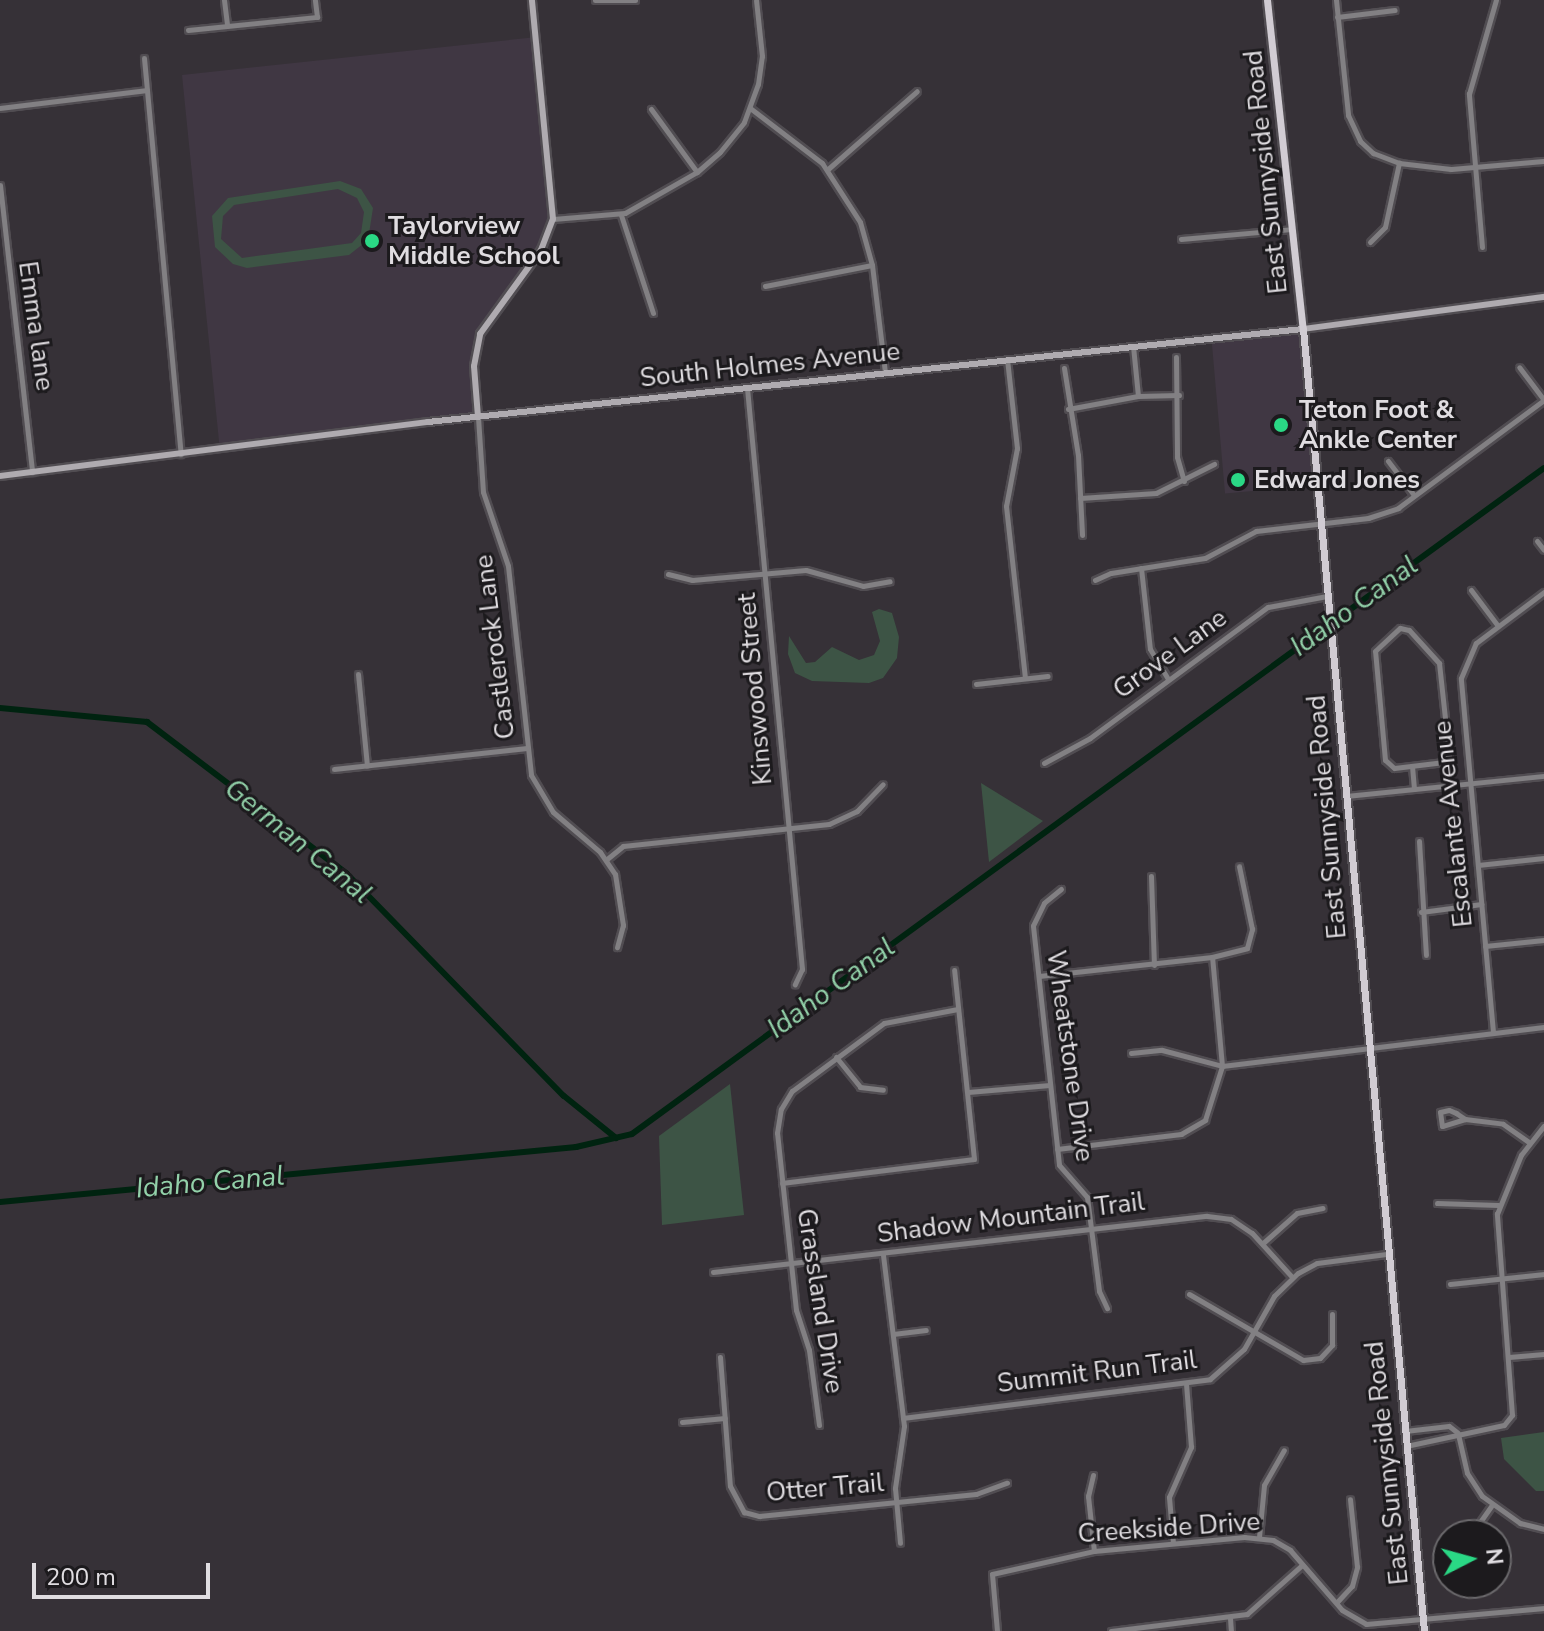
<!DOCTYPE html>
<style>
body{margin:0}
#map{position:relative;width:1544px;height:1631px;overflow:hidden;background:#363137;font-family:"Nunito Sans",sans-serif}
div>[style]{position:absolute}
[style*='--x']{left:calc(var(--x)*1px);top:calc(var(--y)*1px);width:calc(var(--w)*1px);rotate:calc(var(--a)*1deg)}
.built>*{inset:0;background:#403743;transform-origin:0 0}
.green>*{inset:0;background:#3d5445}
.canal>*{height:6px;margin:-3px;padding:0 3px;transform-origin:3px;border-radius:3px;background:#002310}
.roads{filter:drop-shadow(2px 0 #514d52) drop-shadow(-2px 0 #514d52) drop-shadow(0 2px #514d52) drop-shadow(0 -2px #514d52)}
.street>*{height:5px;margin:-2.5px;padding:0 2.5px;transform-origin:2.5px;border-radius:2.5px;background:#828083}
.secondary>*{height:6px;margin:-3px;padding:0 3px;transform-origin:3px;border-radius:3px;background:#afabb0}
.primary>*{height:7px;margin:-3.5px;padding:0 3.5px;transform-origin:3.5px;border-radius:3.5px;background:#d1ccd3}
.dots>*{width:22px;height:22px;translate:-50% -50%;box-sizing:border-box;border:4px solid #1c1a1d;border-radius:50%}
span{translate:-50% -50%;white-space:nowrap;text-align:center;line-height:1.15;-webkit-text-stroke:6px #1c1a1d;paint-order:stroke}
.street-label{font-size:26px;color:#e0dde1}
.poi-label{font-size:26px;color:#e0dde1;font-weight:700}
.left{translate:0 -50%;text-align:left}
.water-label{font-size:28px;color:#92d1a9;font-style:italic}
.north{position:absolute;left:1432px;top:1519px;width:80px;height:80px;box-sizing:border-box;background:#1c1a1d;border:2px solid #6a686b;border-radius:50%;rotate:84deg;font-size:22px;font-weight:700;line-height:32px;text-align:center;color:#e0dde1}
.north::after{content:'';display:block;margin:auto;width:28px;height:36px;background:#2ad885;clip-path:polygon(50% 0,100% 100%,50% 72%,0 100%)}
.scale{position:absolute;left:32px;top:1563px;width:178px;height:36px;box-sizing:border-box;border:4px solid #e0dde1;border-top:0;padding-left:10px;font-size:24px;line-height:28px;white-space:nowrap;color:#e0dde1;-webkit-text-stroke:6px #1c1a1d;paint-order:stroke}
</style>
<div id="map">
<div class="built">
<i style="clip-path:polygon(537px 37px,553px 219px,541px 250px,480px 334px,478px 417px,220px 451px,182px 75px)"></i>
<i style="left:1303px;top:329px;width:157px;height:92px;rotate:85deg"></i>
</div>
<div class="green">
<i style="clip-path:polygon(evenodd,340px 181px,361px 189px,373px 208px,368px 240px,349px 255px,247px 268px,233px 264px,215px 247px,212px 216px,228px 198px,340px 181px,338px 189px,357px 198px,364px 212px,361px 233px,352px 243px,242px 258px,221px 239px,223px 216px,234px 205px,338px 189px)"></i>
<i style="clip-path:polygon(879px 609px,892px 613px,899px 637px,897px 658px,883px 678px,869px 683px,812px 681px,795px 673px,788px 654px,789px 636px,806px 663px,815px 662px,832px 647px,859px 660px,874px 655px,880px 641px,872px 612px)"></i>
<i style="clip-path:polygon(981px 783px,1043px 821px,989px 862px)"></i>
<i style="clip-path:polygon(730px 1084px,744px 1215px,662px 1225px,659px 1136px)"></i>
<i style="clip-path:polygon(1544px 1432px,1544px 1491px,1536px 1491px,1504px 1459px,1501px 1438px)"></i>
</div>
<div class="canal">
<i style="--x:0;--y:708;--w:148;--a:5.4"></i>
<i style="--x:147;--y:722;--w:251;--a:37.2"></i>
<i style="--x:347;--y:874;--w:310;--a:45.7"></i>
<i style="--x:564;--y:1096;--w:67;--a:38.9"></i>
<i style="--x:0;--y:1202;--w:579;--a:-5.45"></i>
<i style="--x:576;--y:1147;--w:57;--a:-13.1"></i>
<i style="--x:632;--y:1134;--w:1129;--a:-36.14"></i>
</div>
<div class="roads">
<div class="street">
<i style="--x:224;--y:0;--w:26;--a:83"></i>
<i style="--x:595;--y:0;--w:40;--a:0"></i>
<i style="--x:1336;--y:0;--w:116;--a:84"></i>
<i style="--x:1348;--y:115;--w:29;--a:65"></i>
<i style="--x:1360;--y:141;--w:18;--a:43"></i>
<i style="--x:1373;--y:153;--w:28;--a:21"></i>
<i style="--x:1399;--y:163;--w:52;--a:6.6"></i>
<i style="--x:1451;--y:169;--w:93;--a:-4.9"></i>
<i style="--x:1337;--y:17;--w:58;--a:-6.9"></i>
<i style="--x:188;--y:30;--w:130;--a:-5.8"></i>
<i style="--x:317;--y:17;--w:17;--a:-97"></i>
<i style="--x:144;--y:58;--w:398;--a:84.7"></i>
<i style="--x:0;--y:108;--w:148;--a:-7"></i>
<i style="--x:750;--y:108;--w:91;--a:37.4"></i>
<i style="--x:822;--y:163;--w:70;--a:57.2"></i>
<i style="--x:860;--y:222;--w:45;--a:74.4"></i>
<i style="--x:872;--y:265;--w:109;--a:83.1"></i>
<i style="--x:651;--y:109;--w:78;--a:53.9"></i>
<i style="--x:828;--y:169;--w:118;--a:-41.2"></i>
<i style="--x:0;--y:185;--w:289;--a:83.6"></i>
<i style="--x:621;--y:215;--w:103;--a:71.9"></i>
<i style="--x:553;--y:219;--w:72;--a:-4.8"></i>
<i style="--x:625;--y:213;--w:83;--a:-29.7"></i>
<i style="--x:697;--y:172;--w:30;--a:-41"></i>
<i style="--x:720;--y:152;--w:38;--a:-51"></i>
<i style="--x:744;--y:122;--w:40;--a:-69.8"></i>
<i style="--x:758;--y:84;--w:28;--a:-82"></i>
<i style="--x:762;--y:56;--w:56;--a:-96.1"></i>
<i style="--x:1181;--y:239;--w:111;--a:-5.1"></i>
<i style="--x:1370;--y:242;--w:21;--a:-45"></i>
<i style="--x:1385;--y:227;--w:66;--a:-77.7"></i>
<i style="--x:1482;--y:247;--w:154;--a:-94.9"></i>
<i style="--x:1469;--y:94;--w:98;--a:-74"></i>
<i style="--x:765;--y:286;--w:109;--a:-11.1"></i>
<i style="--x:1133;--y:346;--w:50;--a:84.3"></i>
<i style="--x:1176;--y:357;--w:100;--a:89.4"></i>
<i style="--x:1177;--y:457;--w:25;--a:74"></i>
<i style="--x:1007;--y:359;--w:90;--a:83.6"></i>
<i style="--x:1017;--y:448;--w:59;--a:100.7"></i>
<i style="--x:1006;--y:506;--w:173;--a:83.7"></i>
<i style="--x:1064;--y:368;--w:88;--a:80.9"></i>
<i style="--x:1078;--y:455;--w:80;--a:87.1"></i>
<i style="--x:747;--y:388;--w:584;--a:84.59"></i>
<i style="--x:802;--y:969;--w:17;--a:115"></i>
<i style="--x:1068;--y:409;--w:71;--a:-10.5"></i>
<i style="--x:1138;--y:396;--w:41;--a:-1.4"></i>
<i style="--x:478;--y:417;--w:75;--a:86.2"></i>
<i style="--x:483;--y:492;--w:78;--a:71.3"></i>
<i style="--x:508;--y:566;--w:210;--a:83.7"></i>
<i style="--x:531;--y:775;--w:43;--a:59.3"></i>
<i style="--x:553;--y:812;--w:62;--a:40.4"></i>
<i style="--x:600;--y:852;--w:27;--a:56"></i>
<i style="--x:615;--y:874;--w:52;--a:81.1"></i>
<i style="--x:623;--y:925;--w:23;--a:105"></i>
<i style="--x:1388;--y:461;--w:43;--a:52.6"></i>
<i style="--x:1080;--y:498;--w:76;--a:-3.8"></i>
<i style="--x:1156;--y:493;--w:65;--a:-26.6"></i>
<i style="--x:1537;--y:541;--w:11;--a:52"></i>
<i style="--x:1141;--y:568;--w:81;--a:83.7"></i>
<i style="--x:1150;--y:649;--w:35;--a:59"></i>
<i style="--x:668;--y:574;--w:25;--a:14"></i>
<i style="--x:692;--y:580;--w:114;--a:-5"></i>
<i style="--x:806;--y:570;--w:59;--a:15.7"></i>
<i style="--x:863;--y:586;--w:27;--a:-10"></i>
<i style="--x:1095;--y:580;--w:17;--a:-24"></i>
<i style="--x:1111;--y:573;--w:95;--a:-9.1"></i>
<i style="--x:1205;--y:558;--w:58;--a:-27.9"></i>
<i style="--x:1256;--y:531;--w:113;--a:-6.6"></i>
<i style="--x:1368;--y:518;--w:32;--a:-18"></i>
<i style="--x:1398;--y:508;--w:182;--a:-36.5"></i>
<i style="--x:1544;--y:400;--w:41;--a:-127.1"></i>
<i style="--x:1471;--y:590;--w:45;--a:53.1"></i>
<i style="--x:1400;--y:628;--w:9;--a:13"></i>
<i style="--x:1409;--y:630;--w:45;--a:47.7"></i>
<i style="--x:1439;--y:663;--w:93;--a:83.8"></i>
<i style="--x:1449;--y:755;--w:9;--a:126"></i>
<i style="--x:1444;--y:762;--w:50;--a:173.2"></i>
<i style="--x:1394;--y:768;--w:12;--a:-138"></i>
<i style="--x:1385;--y:760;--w:109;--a:-95.2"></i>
<i style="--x:1375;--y:651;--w:34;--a:-43"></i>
<i style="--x:358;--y:674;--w:92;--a:84.4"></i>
<i style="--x:976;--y:684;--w:72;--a:-6.3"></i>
<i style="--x:1044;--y:763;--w:52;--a:-28.5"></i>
<i style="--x:1090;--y:738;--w:221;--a:-36.4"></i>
<i style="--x:1268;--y:607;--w:60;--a:-10.6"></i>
<i style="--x:1412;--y:766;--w:23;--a:85"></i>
<i style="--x:334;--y:769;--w:194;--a:-6.2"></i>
<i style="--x:1346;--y:796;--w:199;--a:-5.8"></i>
<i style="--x:1419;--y:841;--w:114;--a:86.5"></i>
<i style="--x:607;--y:859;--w:21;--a:-39"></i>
<i style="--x:623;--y:846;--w:207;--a:-6.1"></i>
<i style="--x:829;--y:824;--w:31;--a:-25"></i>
<i style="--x:857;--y:811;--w:37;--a:-46"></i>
<i style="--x:1478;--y:865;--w:66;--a:-6.1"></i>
<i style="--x:1151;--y:876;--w:89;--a:88.1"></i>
<i style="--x:1061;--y:889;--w:22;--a:141"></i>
<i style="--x:1044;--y:903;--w:25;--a:116"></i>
<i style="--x:1033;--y:926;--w:167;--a:83.8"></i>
<i style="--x:1051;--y:1092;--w:73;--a:83.7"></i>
<i style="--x:1059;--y:1165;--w:43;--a:48.8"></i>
<i style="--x:1087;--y:1197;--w:95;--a:82.7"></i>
<i style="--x:1099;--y:1291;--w:19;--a:65"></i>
<i style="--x:1421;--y:912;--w:61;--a:-7.6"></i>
<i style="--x:1485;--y:946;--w:59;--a:-5.8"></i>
<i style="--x:1039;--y:976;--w:174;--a:-6.3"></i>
<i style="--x:1212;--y:957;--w:36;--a:-14"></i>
<i style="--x:1247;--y:948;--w:20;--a:-75"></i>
<i style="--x:1252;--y:929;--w:64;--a:-101.7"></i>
<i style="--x:1493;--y:1032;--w:355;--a:-95.2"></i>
<i style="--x:1461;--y:678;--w:38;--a:-67"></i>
<i style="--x:1476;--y:643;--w:85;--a:-36.9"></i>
<i style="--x:1131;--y:1053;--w:31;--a:-6"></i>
<i style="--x:1162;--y:1050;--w:62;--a:14.9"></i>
<i style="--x:1222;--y:1066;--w:324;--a:-6.9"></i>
<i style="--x:836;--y:1057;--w:38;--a:51"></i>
<i style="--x:860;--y:1087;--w:23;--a:7"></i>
<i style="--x:968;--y:1092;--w:82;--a:-4.9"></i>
<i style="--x:1449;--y:1110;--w:8;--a:23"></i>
<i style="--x:1456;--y:1113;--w:11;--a:34"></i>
<i style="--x:1465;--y:1119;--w:24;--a:163"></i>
<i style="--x:1442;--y:1126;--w:14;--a:-98"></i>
<i style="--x:1440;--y:1112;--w:9;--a:-13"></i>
<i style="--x:1465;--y:1119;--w:38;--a:7"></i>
<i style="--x:1503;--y:1124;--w:32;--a:35"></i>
<i style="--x:1057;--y:1149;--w:125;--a:-6.9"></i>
<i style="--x:1181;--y:1134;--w:28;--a:-30"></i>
<i style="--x:1205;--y:1120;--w:57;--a:-72.5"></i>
<i style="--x:1222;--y:1066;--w:109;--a:-95.2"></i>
<i style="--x:782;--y:1183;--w:193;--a:-7.1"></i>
<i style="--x:974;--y:1159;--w:190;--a:-96"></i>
<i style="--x:1437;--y:1203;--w:61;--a:1.9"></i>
<i style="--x:1263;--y:1243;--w:45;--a:-41.4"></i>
<i style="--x:1297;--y:1213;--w:26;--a:-11"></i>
<i style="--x:883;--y:1255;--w:172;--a:83"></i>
<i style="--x:904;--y:1426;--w:63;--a:98.3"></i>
<i style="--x:895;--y:1488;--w:55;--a:84.8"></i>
<i style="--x:713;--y:1272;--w:497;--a:-6.5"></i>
<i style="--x:1207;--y:1216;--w:24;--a:7"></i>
<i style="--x:1231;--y:1219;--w:25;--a:34"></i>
<i style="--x:1252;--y:1233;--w:59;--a:47.7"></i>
<i style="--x:1450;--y:1284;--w:95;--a:-6.1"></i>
<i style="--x:1189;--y:1294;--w:132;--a:30.1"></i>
<i style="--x:1303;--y:1360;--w:17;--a:-7"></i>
<i style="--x:1320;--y:1358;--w:18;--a:-47"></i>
<i style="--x:1332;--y:1345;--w:31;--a:-90"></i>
<i style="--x:893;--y:1334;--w:33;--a:-7"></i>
<i style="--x:720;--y:1357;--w:129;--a:85.6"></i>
<i style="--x:730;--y:1486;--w:30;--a:62"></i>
<i style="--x:744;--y:1512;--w:16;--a:15"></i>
<i style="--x:759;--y:1516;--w:218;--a:-5.8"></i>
<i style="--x:976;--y:1494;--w:33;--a:-20"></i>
<i style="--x:1509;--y:1357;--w:35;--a:-5"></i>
<i style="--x:903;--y:1418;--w:309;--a:-7.2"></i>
<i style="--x:1210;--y:1379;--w:45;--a:-41.4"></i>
<i style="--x:1244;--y:1349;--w:61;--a:-60.5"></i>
<i style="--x:1274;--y:1296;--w:33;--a:-44"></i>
<i style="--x:1298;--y:1273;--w:21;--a:-28"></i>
<i style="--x:1317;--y:1263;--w:70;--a:-7.4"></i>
<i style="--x:682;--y:1422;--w:43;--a:-5.3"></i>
<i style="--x:819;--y:1425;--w:76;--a:-97.6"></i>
<i style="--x:809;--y:1350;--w:42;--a:-108"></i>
<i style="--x:796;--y:1310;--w:178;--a:-96.1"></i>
<i style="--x:777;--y:1133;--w:24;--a:-81"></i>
<i style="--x:781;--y:1109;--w:21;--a:-59"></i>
<i style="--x:792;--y:1091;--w:114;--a:-36.5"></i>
<i style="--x:884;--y:1023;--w:75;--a:-10.7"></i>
<i style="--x:1405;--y:1431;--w:44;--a:-6.5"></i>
<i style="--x:1449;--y:1426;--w:11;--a:38"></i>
<i style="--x:1458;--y:1434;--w:40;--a:77"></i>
<i style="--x:1467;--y:1473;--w:27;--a:57"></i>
<i style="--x:1482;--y:1496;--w:47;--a:35.4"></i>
<i style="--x:1520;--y:1523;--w:25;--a:14"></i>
<i style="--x:1406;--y:1446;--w:100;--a:-12.1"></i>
<i style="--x:1504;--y:1425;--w:13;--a:-51"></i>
<i style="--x:1512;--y:1415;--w:202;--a:-94.3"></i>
<i style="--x:1497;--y:1214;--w:64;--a:-67.9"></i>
<i style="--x:1521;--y:1155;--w:37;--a:-52"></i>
<i style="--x:1093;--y:1475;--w:22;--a:103"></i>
<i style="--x:1088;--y:1496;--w:55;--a:83.8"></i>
<i style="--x:1473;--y:1532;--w:33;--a:-55"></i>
<i style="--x:1259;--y:1537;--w:52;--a:-84.5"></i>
<i style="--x:1264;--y:1485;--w:40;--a:-60.3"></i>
<i style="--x:1173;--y:1543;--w:46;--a:-95"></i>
<i style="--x:1169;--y:1497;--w:55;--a:-66.3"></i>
<i style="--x:1191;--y:1447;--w:63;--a:-94.5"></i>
<i style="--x:1337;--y:1602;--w:22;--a:-47"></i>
<i style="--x:1352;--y:1586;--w:20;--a:-75"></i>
<i style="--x:1357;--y:1567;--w:68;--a:-95.9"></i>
<i style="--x:1230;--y:1618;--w:13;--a:86"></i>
<i style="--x:997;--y:1631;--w:57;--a:-95"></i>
<i style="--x:992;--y:1574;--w:105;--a:-12.7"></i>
<i style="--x:1094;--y:1551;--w:151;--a:-5.3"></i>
<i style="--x:1244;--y:1537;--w:29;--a:6"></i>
<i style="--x:1273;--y:1540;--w:20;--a:30"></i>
<i style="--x:1290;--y:1550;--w:79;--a:49.1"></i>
<i style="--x:1342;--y:1610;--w:28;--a:30"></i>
<i style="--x:1366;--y:1624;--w:179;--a:-5.1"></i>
<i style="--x:1111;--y:1631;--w:137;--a:-7.1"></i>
<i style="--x:1247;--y:1614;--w:74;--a:-41.7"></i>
</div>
<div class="secondary">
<i style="--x:478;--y:417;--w:51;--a:-94.5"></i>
<i style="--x:474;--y:366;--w:33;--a:-79"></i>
<i style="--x:480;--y:334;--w:104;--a:-54"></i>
<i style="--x:541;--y:250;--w:33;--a:-69"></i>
<i style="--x:553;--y:219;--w:220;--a:-95.5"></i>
<i style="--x:0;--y:476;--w:431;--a:-7.2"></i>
<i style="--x:428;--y:422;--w:880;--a:-6.07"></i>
<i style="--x:1303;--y:329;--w:243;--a:-7.6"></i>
</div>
<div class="primary">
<i style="--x:1267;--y:0;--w:331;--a:83.8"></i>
<i style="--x:1303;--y:329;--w:1308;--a:84.69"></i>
</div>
</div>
<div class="dots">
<i style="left:372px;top:241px;background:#2ad885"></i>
<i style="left:1281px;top:425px;background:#2ad885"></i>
<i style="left:1238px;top:480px;background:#2ad885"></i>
</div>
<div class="street-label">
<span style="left:1266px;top:172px;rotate:-96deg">East Sunnyside Road</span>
<span style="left:36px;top:326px;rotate:82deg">Emma lane</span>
<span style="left:770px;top:365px;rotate:-6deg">South Holmes Avenue</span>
<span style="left:495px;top:647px;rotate:-97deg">Castlerock Lane</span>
<span style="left:1170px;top:654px;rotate:-36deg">Grove Lane</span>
<span style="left:755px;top:689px;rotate:-95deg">Kinswood Street</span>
<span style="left:1327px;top:817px;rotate:-95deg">East Sunnyside Road</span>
<span style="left:1453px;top:824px;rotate:-96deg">Escalante Avenue</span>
<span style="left:1070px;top:1056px;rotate:82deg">Wheatstone Drive</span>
<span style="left:1011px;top:1218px;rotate:-7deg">Shadow Mountain Trail</span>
<span style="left:820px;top:1301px;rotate:81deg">Grassland Drive</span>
<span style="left:1097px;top:1372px;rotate:-7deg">Summit Run Trail</span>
<span style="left:1387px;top:1463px;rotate:-96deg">East Sunnyside Road</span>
<span style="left:825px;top:1488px;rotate:-5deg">Otter Trail</span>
<span style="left:1169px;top:1528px;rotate:-4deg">Creekside Drive</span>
</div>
<div class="poi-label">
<span class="left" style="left:388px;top:241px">Taylorview<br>Middle School</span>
<span class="left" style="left:1299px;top:425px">Teton Foot &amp;<br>Ankle Center</span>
<span class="left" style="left:1254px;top:480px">Edward Jones</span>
</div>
<div class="water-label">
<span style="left:1354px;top:606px;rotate:-36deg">Idaho Canal</span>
<span style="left:298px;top:841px;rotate:39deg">German Canal</span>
<span style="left:831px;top:988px;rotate:-36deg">Idaho Canal</span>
<span style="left:210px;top:1182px;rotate:-5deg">Idaho Canal</span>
</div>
<div class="north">N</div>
<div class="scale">200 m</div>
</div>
